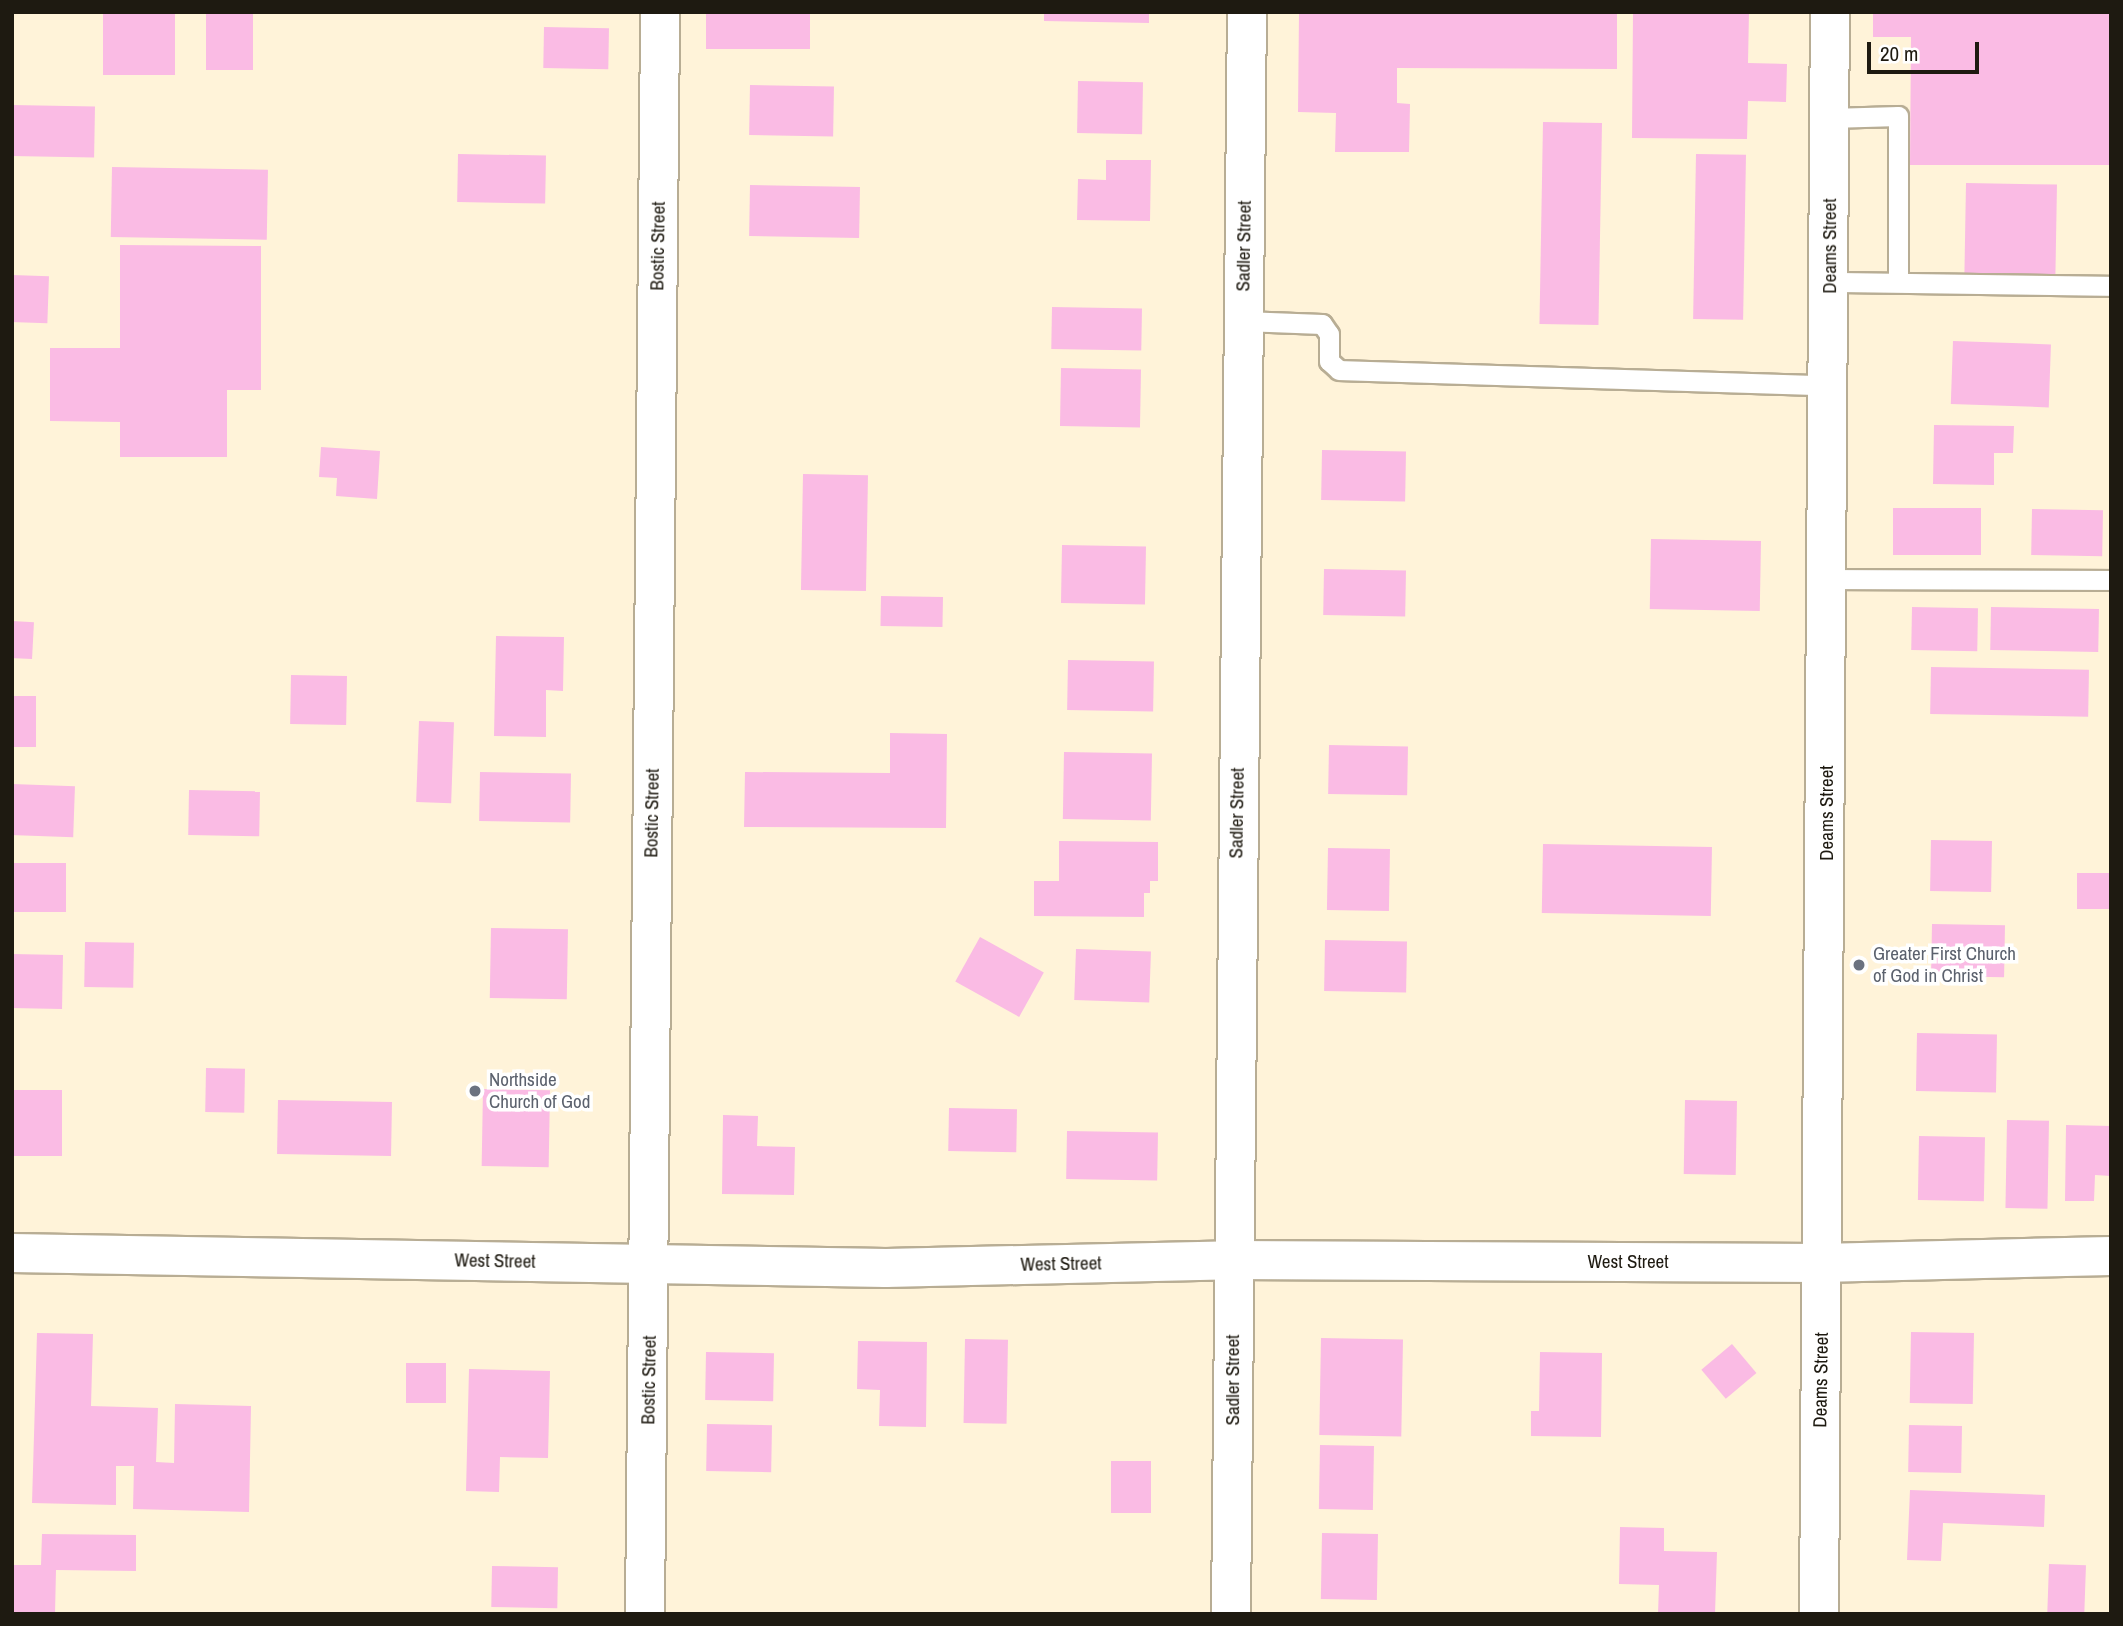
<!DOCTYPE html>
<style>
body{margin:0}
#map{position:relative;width:2123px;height:1626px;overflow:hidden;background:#fff3d9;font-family:"Archivo Narrow",sans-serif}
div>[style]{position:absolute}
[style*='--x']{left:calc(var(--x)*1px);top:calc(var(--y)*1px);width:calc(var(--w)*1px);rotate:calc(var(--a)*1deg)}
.building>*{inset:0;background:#fabbe4;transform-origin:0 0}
.roads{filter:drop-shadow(2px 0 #b8ad94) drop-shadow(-2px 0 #b8ad94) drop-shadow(0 2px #b8ad94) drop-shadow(0 -2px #b8ad94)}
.lane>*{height:19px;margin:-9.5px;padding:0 9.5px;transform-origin:9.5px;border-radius:9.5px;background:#fff}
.street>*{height:38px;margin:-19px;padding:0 19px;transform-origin:19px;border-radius:19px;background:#fff}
.dots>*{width:19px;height:19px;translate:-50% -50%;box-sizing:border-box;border:4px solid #fff;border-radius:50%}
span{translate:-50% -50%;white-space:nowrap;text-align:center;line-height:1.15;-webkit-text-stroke:7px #fff;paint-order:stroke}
.street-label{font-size:19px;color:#1e1a11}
.worship-label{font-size:19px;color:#5b616d}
.left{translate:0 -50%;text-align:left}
.frame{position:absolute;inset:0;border:14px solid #1e1a11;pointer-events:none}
.scale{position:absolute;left:1867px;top:42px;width:112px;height:32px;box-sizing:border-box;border:4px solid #1e1a11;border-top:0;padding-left:9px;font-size:21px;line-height:24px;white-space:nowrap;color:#1e1a11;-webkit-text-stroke:5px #fff;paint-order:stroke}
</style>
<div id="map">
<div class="building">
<i style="left:103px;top:12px;width:72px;height:63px"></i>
<i style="left:206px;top:12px;width:47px;height:58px"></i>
<i style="left:706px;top:12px;width:104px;height:37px"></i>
<i style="clip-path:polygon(1044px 12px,1149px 12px,1149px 23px,1044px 21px)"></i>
<i style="clip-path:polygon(1299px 12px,1617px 12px,1617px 69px,1397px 68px,1397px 103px,1410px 104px,1409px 152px,1335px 152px,1336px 113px,1298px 112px)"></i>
<i style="clip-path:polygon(1633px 12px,1749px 12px,1748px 63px,1787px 64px,1786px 102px,1748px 101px,1747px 139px,1632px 138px)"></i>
<i style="clip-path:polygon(1873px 12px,2111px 12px,2111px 165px,1910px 165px,1911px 37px,1873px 37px)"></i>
<i style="left:544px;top:27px;width:65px;height:41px;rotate:1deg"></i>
<i style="left:1078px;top:81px;width:65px;height:52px;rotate:1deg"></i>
<i style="left:750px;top:85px;width:84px;height:50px;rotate:1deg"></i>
<i style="left:12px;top:105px;width:83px;height:51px;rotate:1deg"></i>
<i style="left:1543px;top:122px;width:59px;height:202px;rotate:1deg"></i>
<i style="left:458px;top:154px;width:88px;height:48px;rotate:1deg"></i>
<i style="left:1696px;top:154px;width:50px;height:165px;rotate:1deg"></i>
<i style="clip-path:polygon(1106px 160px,1151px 160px,1150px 221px,1077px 220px,1078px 179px,1106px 180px)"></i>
<i style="left:112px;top:167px;width:156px;height:70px;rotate:1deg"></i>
<i style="left:1966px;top:183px;width:91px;height:91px;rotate:1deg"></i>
<i style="left:750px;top:185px;width:110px;height:51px;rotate:1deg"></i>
<i style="clip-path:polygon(120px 245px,261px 246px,261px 390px,227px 390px,227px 457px,120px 457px,120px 422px,50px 421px,50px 348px,120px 348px)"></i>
<i style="left:12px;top:275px;width:37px;height:47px;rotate:2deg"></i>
<i style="left:1052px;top:307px;width:90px;height:42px;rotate:1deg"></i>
<i style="left:1953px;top:341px;width:98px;height:63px;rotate:2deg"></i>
<i style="left:1061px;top:368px;width:80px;height:58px;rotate:1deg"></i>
<i style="clip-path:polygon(1934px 425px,2014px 426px,2013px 453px,1994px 453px,1994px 485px,1933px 484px)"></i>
<i style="clip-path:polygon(321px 447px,380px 451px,377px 499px,336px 496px,337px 478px,319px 477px)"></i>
<i style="left:1322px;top:450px;width:84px;height:50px;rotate:1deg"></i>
<i style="left:803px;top:474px;width:65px;height:116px;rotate:1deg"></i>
<i style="left:1893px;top:508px;width:88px;height:47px"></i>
<i style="left:2032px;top:509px;width:71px;height:46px;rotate:1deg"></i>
<i style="left:1651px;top:539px;width:110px;height:70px;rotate:1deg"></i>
<i style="left:1062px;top:545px;width:84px;height:58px;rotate:1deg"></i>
<i style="left:1324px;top:569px;width:82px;height:46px;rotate:1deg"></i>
<i style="left:881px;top:596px;width:62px;height:30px;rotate:1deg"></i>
<i style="left:1912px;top:607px;width:66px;height:43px;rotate:1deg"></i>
<i style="left:1991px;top:607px;width:108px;height:43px;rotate:1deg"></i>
<i style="left:12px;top:621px;width:22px;height:37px;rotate:3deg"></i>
<i style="clip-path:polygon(496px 636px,564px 637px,563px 691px,546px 690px,546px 737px,494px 736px)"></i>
<i style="left:1068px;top:660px;width:86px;height:50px;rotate:1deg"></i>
<i style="left:1931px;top:667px;width:158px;height:47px;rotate:1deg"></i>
<i style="left:291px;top:675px;width:56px;height:49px;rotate:1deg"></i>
<i style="left:12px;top:696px;width:24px;height:51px"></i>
<i style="left:419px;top:721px;width:35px;height:81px;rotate:2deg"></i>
<i style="clip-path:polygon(890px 733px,947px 734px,946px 828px,744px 827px,745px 772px,890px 773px)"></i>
<i style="left:1329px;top:745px;width:79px;height:49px;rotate:1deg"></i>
<i style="left:1064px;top:752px;width:88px;height:67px;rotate:1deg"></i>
<i style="left:480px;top:772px;width:91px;height:49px;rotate:1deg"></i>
<i style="left:12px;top:784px;width:63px;height:51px;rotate:2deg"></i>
<i style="left:189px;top:790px;width:71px;height:45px;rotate:1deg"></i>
<i style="left:1931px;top:840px;width:61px;height:51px;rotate:1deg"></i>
<i style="clip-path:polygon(1059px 841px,1158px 842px,1158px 881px,1150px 881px,1150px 893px,1144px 893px,1144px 917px,1034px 916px,1034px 881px,1059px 881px)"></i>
<i style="left:1543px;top:844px;width:169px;height:69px;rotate:1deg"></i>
<i style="left:1328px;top:848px;width:62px;height:62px;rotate:1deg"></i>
<i style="left:12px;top:863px;width:54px;height:49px"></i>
<i style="left:2077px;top:873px;width:34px;height:36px"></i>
<i style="left:1932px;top:924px;width:73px;height:52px;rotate:1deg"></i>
<i style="left:491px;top:928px;width:77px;height:70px;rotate:1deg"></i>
<i style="left:980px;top:937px;width:73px;height:51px;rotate:29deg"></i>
<i style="left:1325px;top:940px;width:82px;height:51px;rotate:1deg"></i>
<i style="left:85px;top:942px;width:49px;height:45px;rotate:1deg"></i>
<i style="left:1076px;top:949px;width:75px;height:51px;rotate:2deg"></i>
<i style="left:12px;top:954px;width:51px;height:54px;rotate:1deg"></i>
<i style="left:1917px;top:1033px;width:80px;height:58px;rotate:1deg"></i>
<i style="left:206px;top:1068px;width:39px;height:44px;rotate:1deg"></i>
<i style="left:483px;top:1089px;width:67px;height:77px;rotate:1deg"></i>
<i style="left:12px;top:1090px;width:50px;height:66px"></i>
<i style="left:278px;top:1100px;width:114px;height:54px;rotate:1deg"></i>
<i style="left:1685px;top:1100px;width:52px;height:74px;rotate:1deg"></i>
<i style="left:949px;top:1108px;width:68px;height:43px;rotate:1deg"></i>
<i style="clip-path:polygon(723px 1115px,758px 1116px,757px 1146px,795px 1147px,794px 1195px,722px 1194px)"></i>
<i style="left:2007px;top:1120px;width:42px;height:88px;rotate:1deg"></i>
<i style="clip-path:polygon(2066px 1125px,2111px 1126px,2111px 1176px,2095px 1175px,2094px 1201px,2065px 1201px)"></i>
<i style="left:1067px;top:1131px;width:91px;height:48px;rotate:1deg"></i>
<i style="left:1919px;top:1136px;width:66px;height:64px;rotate:1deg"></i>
<i style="left:1911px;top:1332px;width:63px;height:71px;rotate:1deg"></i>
<i style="clip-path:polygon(37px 1333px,93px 1334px,91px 1406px,158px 1408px,156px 1462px,174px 1463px,175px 1404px,251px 1406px,249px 1512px,133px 1509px,134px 1466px,116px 1466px,116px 1505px,32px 1503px)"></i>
<i style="left:1321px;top:1338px;width:82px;height:97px;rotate:1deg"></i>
<i style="left:965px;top:1339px;width:43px;height:84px;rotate:1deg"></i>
<i style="clip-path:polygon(858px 1341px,927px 1342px,926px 1427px,879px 1426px,880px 1390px,857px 1389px)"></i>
<i style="left:1732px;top:1344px;width:38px;height:40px;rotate:50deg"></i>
<i style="left:706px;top:1352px;width:68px;height:48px;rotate:1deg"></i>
<i style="clip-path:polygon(1540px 1352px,1602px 1353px,1601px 1437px,1531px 1436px,1531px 1411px,1539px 1411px)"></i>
<i style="left:406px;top:1363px;width:40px;height:40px"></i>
<i style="clip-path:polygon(469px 1369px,550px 1371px,548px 1458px,500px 1457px,499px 1492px,466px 1491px)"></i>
<i style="left:707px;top:1424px;width:65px;height:47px;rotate:1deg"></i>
<i style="left:1909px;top:1425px;width:53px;height:47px;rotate:1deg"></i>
<i style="left:1320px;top:1445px;width:54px;height:64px;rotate:1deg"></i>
<i style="left:1111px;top:1461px;width:40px;height:52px"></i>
<i style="clip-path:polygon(1910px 1490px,2045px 1495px,2044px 1527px,1943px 1523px,1941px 1561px,1907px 1560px)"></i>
<i style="clip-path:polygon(1620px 1527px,1664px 1528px,1664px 1551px,1717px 1552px,1715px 1614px,1658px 1614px,1659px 1585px,1619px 1584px)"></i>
<i style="left:1322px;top:1533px;width:56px;height:66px;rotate:1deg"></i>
<i style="clip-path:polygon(42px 1534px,136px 1535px,136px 1571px,56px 1570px,55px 1614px,12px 1614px,12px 1565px,41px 1565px)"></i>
<i style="left:2049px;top:1564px;width:37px;height:50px;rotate:2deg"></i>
<i style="left:492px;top:1566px;width:66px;height:41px;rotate:1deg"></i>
</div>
<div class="roads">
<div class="lane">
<i style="--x:1830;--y:118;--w:68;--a:-1.7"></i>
<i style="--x:1898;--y:116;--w:166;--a:90"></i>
<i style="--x:1831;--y:282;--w:280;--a:0.8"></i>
<i style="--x:1243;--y:321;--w:79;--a:2.2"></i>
<i style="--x:1322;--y:324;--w:12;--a:55"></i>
<i style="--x:1329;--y:334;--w:27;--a:90"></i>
<i style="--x:1329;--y:361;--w:13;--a:42"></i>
<i style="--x:1339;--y:370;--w:490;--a:1.8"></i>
<i style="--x:1827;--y:579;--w:284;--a:0.2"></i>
</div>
<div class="street">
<i style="--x:12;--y:1253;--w:874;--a:0.98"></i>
<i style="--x:886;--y:1268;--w:346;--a:-1.3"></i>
<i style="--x:1232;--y:1260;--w:589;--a:0.29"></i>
<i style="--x:1821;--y:1263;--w:290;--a:-1.4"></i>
<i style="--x:645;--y:1614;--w:1602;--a:-89.46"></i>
<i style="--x:1231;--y:1614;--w:1602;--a:-89.43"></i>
<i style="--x:1819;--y:1614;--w:1602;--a:-89.61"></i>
</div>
</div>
<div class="dots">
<i style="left:1859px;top:965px;background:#6b7280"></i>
<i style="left:475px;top:1091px;background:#6b7280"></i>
</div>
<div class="street-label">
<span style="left:658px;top:246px;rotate:-89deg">Bostic Street</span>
<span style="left:1244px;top:246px;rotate:-89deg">Sadler Street</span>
<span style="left:1830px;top:246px;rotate:-90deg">Deams Street</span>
<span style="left:652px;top:813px;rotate:-89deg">Bostic Street</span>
<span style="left:1237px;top:813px;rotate:-89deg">Sadler Street</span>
<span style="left:1827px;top:813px;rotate:-90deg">Deams Street</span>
<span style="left:495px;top:1261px;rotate:1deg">West Street</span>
<span style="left:1628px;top:1262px">West Street</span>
<span style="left:1061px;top:1264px;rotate:-1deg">West Street</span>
<span style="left:649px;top:1380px;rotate:-89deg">Bostic Street</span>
<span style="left:1233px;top:1380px;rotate:-90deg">Sadler Street</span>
<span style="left:1821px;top:1380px;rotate:-89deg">Deams Street</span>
</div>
<div class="worship-label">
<span class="left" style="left:1873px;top:965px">Greater First Church<br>of God in Christ</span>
<span class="left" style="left:489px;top:1091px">Northside<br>Church of God</span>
</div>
<div class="frame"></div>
<div class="scale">20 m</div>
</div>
